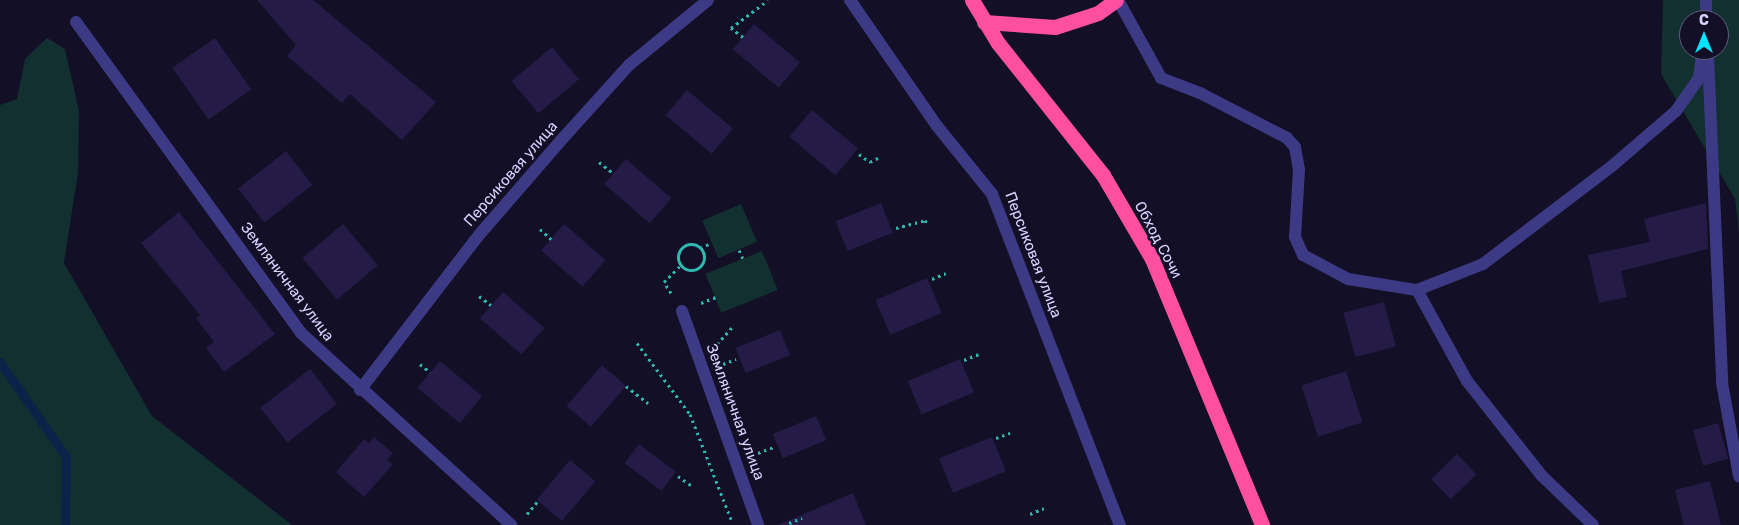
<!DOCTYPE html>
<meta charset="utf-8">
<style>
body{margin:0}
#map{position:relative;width:1739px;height:525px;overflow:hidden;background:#130f26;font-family:Rubik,sans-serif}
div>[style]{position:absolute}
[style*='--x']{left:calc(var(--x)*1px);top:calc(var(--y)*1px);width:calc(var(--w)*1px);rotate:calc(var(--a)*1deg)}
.green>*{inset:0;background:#12302f;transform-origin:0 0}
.stream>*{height:9px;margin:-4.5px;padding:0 4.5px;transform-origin:4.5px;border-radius:4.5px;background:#0c2248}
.building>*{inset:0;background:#241b47;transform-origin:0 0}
.path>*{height:3px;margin-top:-1.5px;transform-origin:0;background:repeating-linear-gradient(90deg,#2fb8b0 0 2.5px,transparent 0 6.5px)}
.path>.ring{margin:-1.5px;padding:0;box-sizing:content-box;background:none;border:3px solid #2fb8b0;border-radius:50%}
.minor>*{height:12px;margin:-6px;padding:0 6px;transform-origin:6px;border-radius:6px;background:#3d3a85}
.highway>*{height:15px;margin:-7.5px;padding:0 7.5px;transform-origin:7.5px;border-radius:7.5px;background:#ff4fa3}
span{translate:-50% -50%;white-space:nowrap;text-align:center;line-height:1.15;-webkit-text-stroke:5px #130f26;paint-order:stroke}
.street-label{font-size:15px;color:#d9d4ff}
.north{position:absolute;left:1679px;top:10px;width:50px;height:50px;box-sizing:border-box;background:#130f26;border:1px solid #625e7d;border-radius:50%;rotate:0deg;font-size:14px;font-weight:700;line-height:20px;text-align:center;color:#d9d4ff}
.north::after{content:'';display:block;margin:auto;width:18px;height:22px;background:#00e5ff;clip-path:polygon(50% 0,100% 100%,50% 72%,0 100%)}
</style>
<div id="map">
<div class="green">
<i style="clip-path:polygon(evenodd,1663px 0,1739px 0,1739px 232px,1735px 199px,1661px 74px,1663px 0,1689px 20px,1719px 20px,1719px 50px,1689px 50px,1689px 20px)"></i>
<i style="clip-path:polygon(47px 38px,65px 49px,79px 111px,78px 173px,64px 263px,152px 416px,292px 525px,0 525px,0 105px,17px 99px,25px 59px)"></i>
<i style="left:741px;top:204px;width:41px;height:42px;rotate:67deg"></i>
<i style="left:762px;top:251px;width:42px;height:61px;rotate:68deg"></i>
</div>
<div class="stream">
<i style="--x:0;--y:362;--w:116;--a:55.2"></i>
<i style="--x:66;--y:457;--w:68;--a:90.8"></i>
</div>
<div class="building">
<i style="clip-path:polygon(257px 0,313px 0,436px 102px,402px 140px,350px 94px,342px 103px,287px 56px,296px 45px)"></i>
<i style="left:754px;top:24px;width:60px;height:33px;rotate:40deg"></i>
<i style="left:215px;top:38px;width:63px;height:52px;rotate:55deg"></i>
<i style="left:552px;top:47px;width:42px;height:53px;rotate:50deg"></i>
<i style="left:687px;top:90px;width:60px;height:33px;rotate:40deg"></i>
<i style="left:812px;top:110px;width:60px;height:35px;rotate:40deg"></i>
<i style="left:286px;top:151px;width:43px;height:61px;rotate:52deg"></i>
<i style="left:626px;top:159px;width:60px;height:33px;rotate:41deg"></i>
<i style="left:881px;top:203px;width:32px;height:49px;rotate:68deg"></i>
<i style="clip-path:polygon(1706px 203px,1708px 249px,1621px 271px,1627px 297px,1599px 303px,1588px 255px,1650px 242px,1644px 219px)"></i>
<i style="clip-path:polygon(179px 212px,275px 334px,224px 372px,206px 348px,214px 342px,196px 318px,200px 315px,141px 243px)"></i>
<i style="left:343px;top:224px;width:54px;height:53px;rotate:50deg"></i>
<i style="left:564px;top:224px;width:55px;height:35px;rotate:41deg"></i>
<i style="left:927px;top:278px;width:38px;height:56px;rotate:67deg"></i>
<i style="left:503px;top:292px;width:55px;height:35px;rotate:41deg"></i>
<i style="left:1384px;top:302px;width:46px;height:42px;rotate:75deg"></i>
<i style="left:780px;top:330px;width:27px;height:48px;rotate:68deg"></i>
<i style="left:960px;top:359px;width:36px;height:57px;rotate:67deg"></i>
<i style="left:440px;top:361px;width:55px;height:35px;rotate:40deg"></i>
<i style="left:602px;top:365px;width:32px;height:54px;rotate:41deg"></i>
<i style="left:310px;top:369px;width:44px;height:63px;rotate:52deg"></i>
<i style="left:1346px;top:371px;width:54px;height:47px;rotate:72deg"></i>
<i style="left:816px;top:416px;width:26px;height:47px;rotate:67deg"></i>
<i style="left:1718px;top:423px;width:37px;height:26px;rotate:74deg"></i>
<i style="clip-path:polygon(374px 437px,393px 453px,387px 460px,393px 464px,364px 497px,336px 472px,364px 439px,369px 443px)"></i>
<i style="left:992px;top:437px;width:37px;height:57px;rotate:68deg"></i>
<i style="left:639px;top:444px;width:46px;height:24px;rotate:37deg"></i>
<i style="left:1457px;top:454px;width:28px;height:36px;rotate:46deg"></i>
<i style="left:570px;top:460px;width:33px;height:52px;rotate:40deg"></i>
<i style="clip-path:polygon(1710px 481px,1721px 525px,1684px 525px,1675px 490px)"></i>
<i style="clip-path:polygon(853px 493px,866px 525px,778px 525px)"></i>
</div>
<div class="path">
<i style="--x:743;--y:37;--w:15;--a:-143"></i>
<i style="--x:731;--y:28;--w:46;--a:-37.1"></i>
<i style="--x:859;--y:154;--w:14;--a:36"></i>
<i style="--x:870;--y:162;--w:9;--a:-27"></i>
<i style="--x:599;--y:162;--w:18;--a:38"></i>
<i style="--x:896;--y:228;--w:30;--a:-15"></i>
<i style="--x:925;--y:220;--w:4;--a:63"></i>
<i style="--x:540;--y:229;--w:15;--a:42"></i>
<i class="ring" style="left:678px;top:244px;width:23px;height:23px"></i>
<i style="--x:700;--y:248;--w:12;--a:-24"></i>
<i style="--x:739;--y:250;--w:10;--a:66"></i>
<i style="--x:932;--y:279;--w:15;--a:-23"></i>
<i style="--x:671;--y:293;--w:13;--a:-122"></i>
<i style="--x:664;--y:282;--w:24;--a:-45"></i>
<i style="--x:479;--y:296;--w:15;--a:37"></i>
<i style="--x:701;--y:303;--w:16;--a:-22"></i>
<i style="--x:637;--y:343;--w:89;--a:53.3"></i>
<i style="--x:690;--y:414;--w:113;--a:68.7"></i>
<i style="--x:717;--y:344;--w:24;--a:-48"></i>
<i style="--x:964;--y:360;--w:16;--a:-22"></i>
<i style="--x:420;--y:364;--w:13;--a:39"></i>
<i style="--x:723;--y:364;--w:14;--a:-21"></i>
<i style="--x:626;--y:386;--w:28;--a:38"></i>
<i style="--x:996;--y:438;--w:15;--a:-20"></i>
<i style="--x:758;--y:453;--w:17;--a:-21"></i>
<i style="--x:678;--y:476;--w:16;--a:35"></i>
<i style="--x:527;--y:514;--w:17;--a:-50"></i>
<i style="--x:1030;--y:514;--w:15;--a:-23"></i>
<i style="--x:789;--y:523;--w:14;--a:-21"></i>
</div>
<div class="minor">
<i style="--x:850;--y:0;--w:153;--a:55.4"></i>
<i style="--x:937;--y:126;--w:87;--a:51"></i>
<i style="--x:992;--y:194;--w:355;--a:68.9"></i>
<i style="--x:1118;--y:0;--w:89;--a:61.1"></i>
<i style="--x:1161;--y:78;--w:42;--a:21"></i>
<i style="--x:1200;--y:93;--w:98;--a:27.3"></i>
<i style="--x:1287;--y:138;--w:12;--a:48"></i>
<i style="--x:1295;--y:147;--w:23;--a:80"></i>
<i style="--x:1299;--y:170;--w:67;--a:93.4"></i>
<i style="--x:1295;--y:237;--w:20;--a:66"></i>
<i style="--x:1303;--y:255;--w:51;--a:28.1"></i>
<i style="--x:1348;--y:279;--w:70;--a:9.1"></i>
<i style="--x:1706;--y:20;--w:20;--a:-90"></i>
<i style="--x:76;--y:22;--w:384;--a:54.1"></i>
<i style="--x:301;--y:333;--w:285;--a:42.4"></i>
<i style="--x:1708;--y:56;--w:327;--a:87.5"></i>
<i style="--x:1722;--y:383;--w:95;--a:79.6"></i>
<i style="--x:682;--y:311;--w:227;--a:70.4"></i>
<i style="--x:360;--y:390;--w:195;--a:-52.5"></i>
<i style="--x:479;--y:235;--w:130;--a:-49.1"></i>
<i style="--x:564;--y:137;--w:97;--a:-47.9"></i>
<i style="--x:629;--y:65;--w:102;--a:-39.4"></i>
<i style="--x:1593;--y:525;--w:71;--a:-136.1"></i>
<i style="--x:1542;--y:476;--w:121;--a:-128.3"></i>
<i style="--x:1467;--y:381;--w:104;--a:-118.8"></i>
<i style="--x:1417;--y:290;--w:71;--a:-21.5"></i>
<i style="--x:1483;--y:264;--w:162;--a:-37.2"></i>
<i style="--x:1612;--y:166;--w:84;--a:-40.7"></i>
<i style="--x:1676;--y:111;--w:40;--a:-55.1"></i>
<i style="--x:1699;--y:78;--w:28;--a:-82"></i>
</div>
<div class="highway">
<i style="--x:972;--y:0;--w:50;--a:58.8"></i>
<i style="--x:998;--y:43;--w:169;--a:51.5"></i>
<i style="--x:1103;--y:175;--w:97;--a:59.7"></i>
<i style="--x:1152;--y:259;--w:288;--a:67.5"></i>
<i style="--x:984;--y:22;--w:71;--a:4"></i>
<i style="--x:1055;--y:27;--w:45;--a:-18"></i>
<i style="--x:1098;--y:13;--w:22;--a:-36"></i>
</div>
<div class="street-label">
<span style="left:511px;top:174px;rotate:-49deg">Персиковая улица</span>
<span style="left:1158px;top:240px;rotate:62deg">Обход Сочи</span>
<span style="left:1033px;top:255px;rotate:69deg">Персиковая улица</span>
<span style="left:287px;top:282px;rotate:53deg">Земляничная улица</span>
<span style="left:735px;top:412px;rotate:70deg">Земляничная улица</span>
</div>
<div class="north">С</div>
</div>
